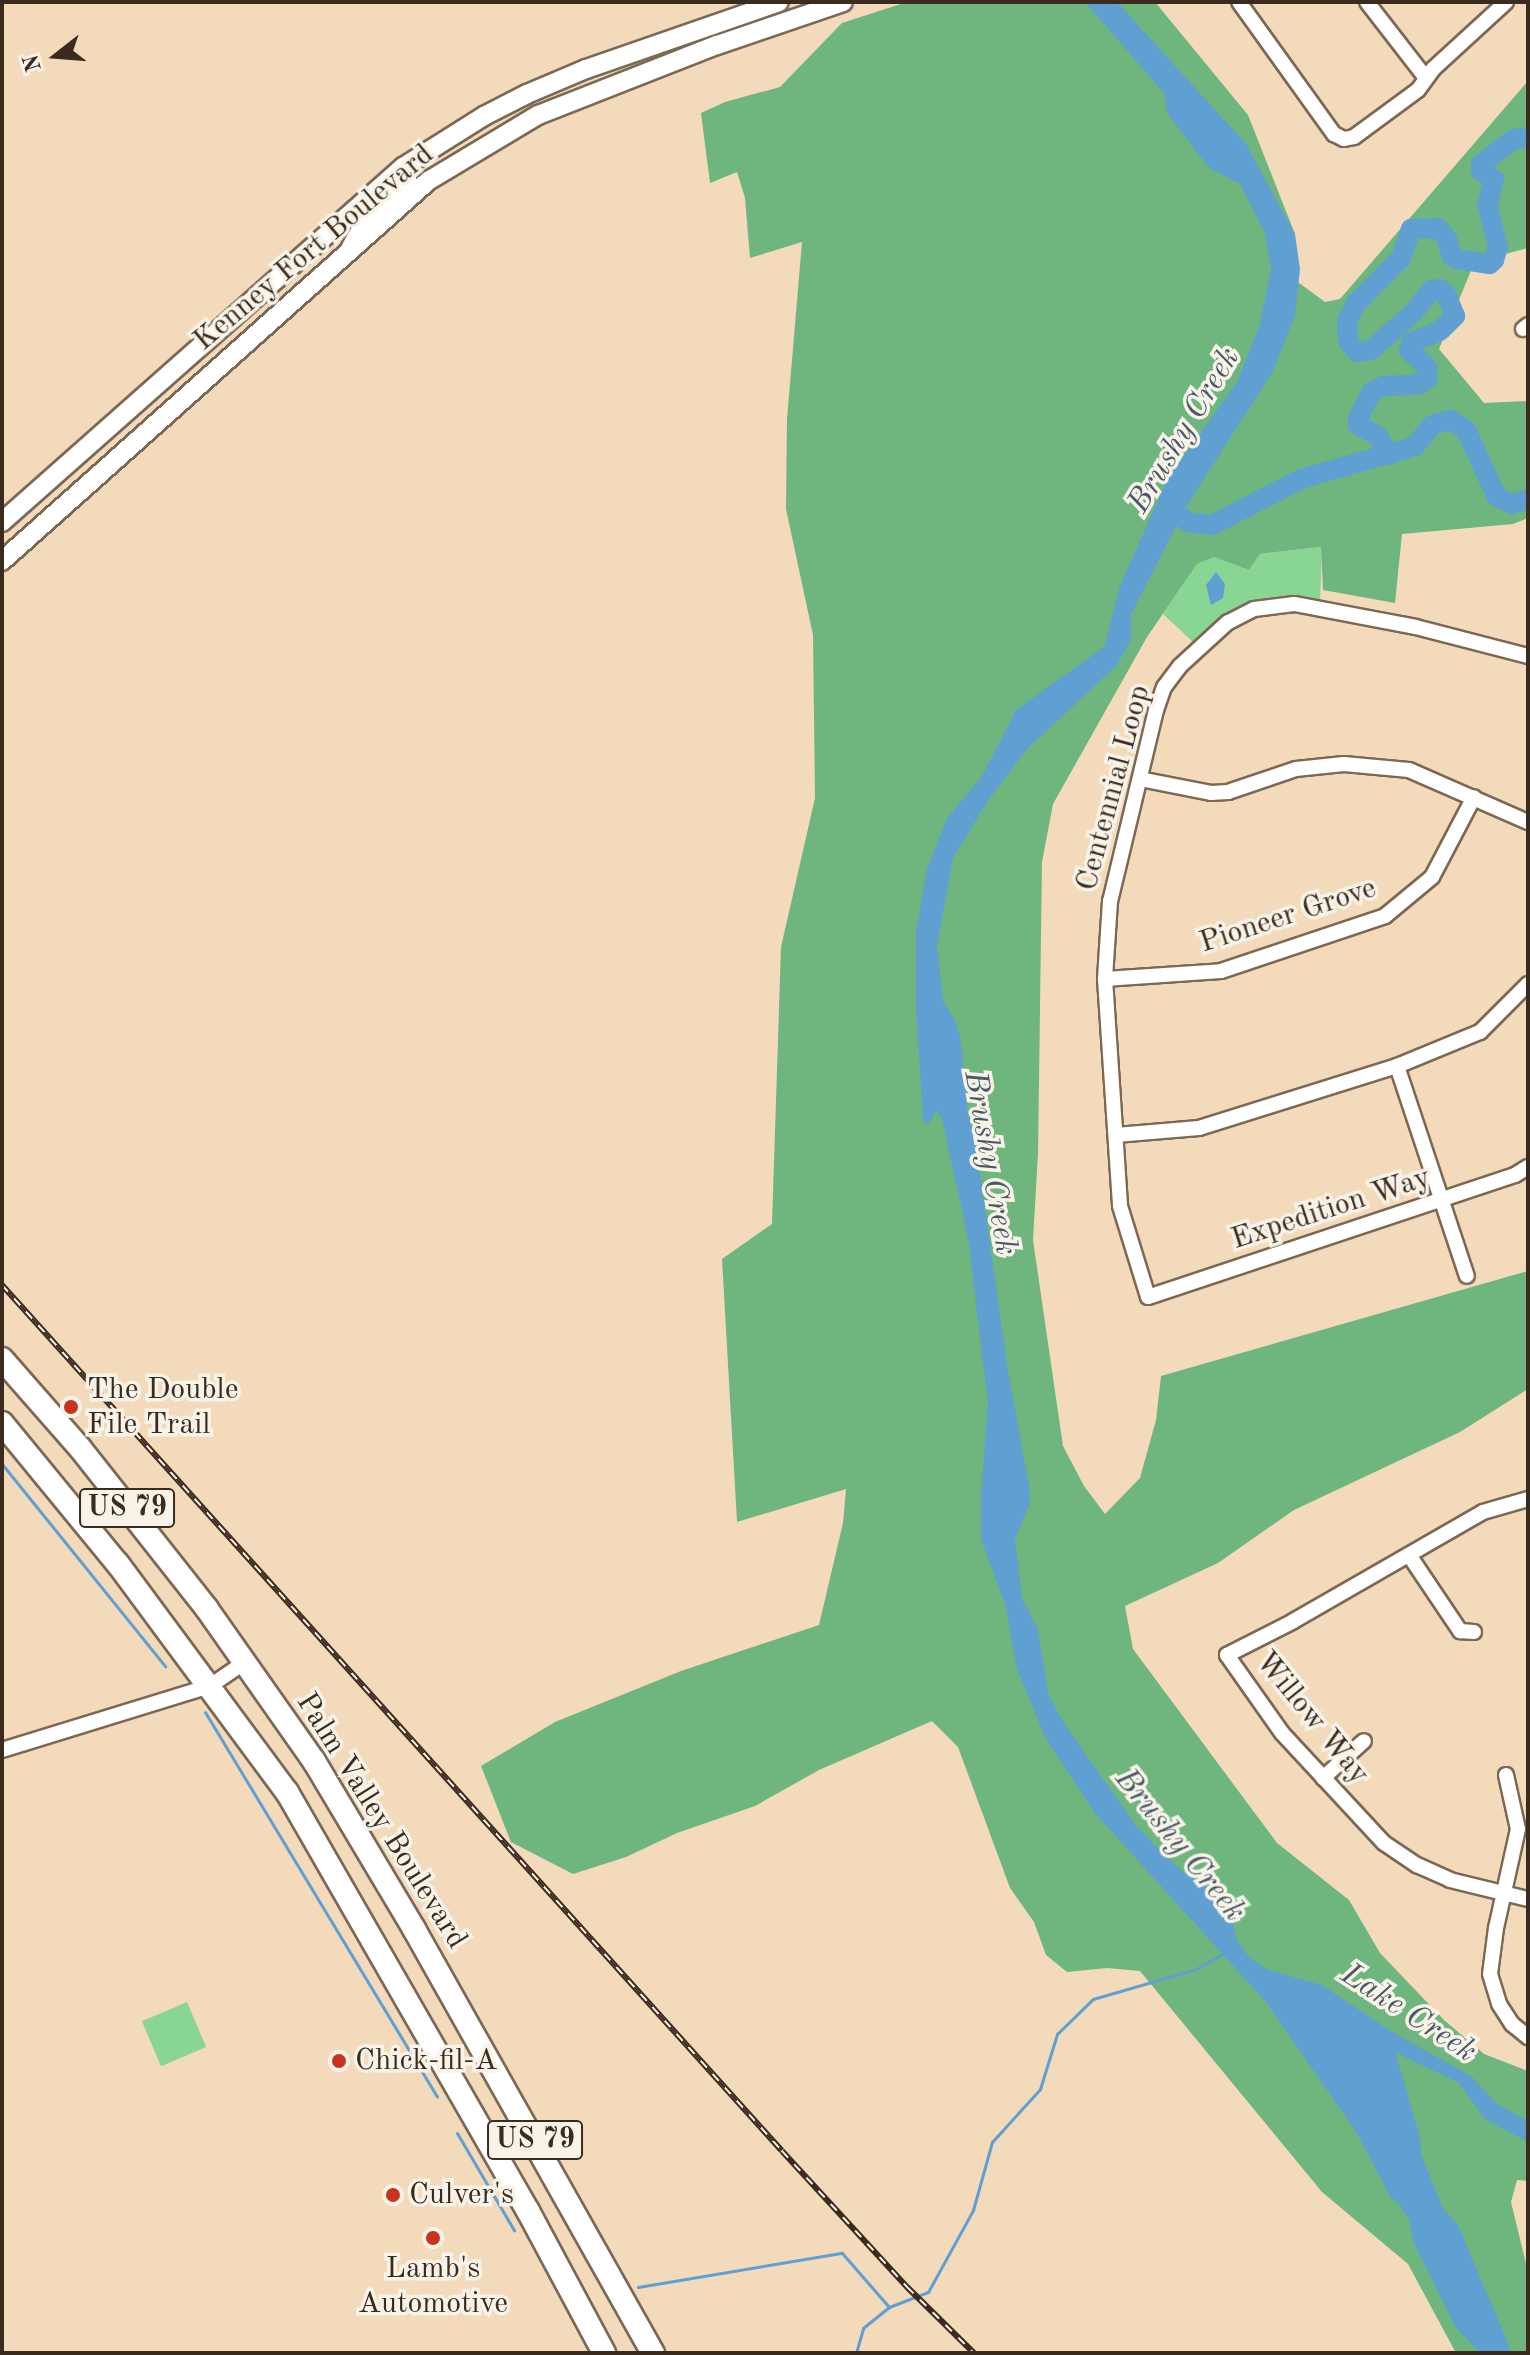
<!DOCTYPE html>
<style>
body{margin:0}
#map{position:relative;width:1530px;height:2355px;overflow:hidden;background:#f2daba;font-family:"Old Standard TT",serif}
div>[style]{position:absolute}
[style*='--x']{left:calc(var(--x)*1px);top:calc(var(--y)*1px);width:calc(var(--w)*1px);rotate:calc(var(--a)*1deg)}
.green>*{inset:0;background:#88d594;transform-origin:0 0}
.forest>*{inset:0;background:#6eb67e}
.water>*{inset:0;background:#5f9fd2}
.stream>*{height:3px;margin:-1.5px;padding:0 1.5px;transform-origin:1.5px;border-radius:1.5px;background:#5f9fd2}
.river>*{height:20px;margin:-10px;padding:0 10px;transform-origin:10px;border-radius:10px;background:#5f9fd2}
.roads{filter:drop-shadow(2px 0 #7b6855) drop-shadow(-2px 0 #7b6855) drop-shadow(0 2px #7b6855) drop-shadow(0 -2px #7b6855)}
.minor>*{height:14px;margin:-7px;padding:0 7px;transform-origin:7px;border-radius:7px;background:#fff}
.tertiary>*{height:16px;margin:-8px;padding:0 8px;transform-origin:8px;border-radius:8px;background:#fff}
.secondary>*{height:18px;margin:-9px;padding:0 9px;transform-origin:9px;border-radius:9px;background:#fff}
.trunk>*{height:22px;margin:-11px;padding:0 11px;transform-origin:11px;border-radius:11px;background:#fff}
.rail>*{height:6px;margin-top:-3px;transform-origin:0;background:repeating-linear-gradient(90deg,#f7f3e8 0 9px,#3b2a1e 0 18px);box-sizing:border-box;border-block:2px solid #3b2a1e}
.dots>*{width:22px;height:22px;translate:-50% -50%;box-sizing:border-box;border:4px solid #f7f3e8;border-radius:50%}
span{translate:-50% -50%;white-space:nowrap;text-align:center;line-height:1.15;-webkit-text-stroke:7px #f7f3e8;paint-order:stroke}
.shield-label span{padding:2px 6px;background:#f7f3e8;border:2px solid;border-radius:6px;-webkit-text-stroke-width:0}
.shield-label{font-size:28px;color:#3b2a1e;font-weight:700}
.street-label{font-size:30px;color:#3b2a1e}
.poi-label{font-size:30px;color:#3b2a1e}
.left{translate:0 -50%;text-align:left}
.water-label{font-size:32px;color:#495966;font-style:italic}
.frame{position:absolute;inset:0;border:4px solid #3b2a1e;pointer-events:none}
.north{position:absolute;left:16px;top:16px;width:80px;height:80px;-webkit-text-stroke:6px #f7f3e8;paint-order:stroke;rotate:253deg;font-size:22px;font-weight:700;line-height:32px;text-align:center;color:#3b2a1e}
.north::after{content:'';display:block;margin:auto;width:28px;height:36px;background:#3b2a1e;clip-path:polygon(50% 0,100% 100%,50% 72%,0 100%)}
</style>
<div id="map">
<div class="green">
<i style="clip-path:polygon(1322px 547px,1320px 603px,1281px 599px,1243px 605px,1225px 615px,1194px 643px,1163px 614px,1197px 564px,1214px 557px,1249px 570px,1260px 554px)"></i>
<i style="left:187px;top:2002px;width:49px;height:49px;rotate:67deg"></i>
</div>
<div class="forest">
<i style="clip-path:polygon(907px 2px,1155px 2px,1248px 115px,1295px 234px,1295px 280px,1325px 302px,1340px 299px,1528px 81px,1528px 248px,1498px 256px,1472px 268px,1439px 349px,1484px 403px,1528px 401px,1528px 518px,1513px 524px,1402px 534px,1395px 603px,1323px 590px,1321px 547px,1260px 554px,1249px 570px,1214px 557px,1197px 564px,1147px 637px,1053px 804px,1042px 862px,1038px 1154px,1033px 1240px,1063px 1446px,1084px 1486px,1105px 1514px,1140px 1478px,1156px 1420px,1161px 1376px,1528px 1271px,1528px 1389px,1460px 1432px,1294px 1510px,1218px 1563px,1125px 1606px,1133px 1649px,1277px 1843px,1349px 1900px,1380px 1953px,1444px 2020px,1484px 2054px,1528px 2071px,1528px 2181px,1517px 2180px,1511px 2202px,1528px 2272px,1528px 2353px,1456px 2353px,1408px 2264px,1322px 2192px,1140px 1971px,1107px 1968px,1067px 1972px,1046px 1955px,1034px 1922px,1010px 1888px,958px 1747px,932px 1721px,819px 1770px,755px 1806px,677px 1833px,626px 1857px,573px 1874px,511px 1842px,481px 1766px,555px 1722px,681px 1671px,819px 1625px,843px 1523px,846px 1489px,737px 1522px,722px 1259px,772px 1224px,781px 947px,815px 798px,813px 635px,786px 509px,787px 419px,802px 242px,750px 258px,745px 198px,737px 172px,710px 183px,701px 113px,725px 102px,780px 87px,842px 23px)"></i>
</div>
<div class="water">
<i style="clip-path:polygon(1085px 2px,1117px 2px,1246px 144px,1295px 234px,1300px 269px,1295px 315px,1272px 373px,1187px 505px,1131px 614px,1131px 639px,1117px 665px,1027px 749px,987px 802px,953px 858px,937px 945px,943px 1002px,954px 1018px,961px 1040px,968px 1116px,975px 1136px,1007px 1365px,1029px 1486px,1030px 1503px,1015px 1539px,1022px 1598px,1038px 1630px,1048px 1693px,1063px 1722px,1137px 1827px,1180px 1870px,1211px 1889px,1230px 1910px,1237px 1941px,1250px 1958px,1268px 1970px,1322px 1985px,1389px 2030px,1471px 2076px,1496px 2103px,1528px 2121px,1528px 2142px,1485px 2119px,1459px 2083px,1395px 2052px,1419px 2133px,1421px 2154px,1443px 2208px,1458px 2225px,1512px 2353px,1480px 2353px,1456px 2328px,1414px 2243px,1409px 2220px,1400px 2205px,1391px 2198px,1356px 2132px,1266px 2002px,1094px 1812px,1045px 1737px,1017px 1669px,1005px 1604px,981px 1539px,981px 1495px,988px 1403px,968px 1238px,942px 1120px,937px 1111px,928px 1124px,923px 1121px,916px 1009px,916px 931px,927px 869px,947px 818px,982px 776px,1016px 710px,1104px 647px,1120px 586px,1167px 480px,1237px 382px,1259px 327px,1271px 269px,1265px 233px,1240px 184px,1209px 168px,1167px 113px,1164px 93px)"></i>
<i style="clip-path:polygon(1216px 572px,1225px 584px,1223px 598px,1211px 605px,1206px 585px)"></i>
</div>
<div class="stream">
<i style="--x:2;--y:1464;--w:260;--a:51.1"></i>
<i style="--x:205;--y:1712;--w:449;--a:58.9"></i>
<i style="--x:457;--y:2133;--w:113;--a:59.6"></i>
<i style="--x:638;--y:2287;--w:207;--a:-9.5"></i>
<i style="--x:842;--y:2253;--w:72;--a:49"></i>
<i style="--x:856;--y:2353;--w:26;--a:-74"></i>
<i style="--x:863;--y:2328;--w:33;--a:-39"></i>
<i style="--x:889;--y:2307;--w:42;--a:-21"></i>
<i style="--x:928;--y:2292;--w:94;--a:-61.2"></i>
<i style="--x:973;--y:2210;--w:71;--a:-74.4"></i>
<i style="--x:992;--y:2142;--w:72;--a:-47.8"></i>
<i style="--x:1040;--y:2089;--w:58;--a:-72.8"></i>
<i style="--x:1057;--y:2034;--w:50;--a:-44.2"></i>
<i style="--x:1093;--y:1999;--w:107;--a:-16.2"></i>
<i style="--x:1196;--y:1969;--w:32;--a:-30"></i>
</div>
<div class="river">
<i style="--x:1389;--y:455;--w:22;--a:-120"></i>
<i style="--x:1378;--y:436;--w:23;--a:-151"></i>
<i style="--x:1358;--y:425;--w:7;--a:-90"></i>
<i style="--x:1358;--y:418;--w:30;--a:-62"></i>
<i style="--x:1372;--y:392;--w:13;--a:-29"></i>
<i style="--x:1383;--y:386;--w:34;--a:-2"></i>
<i style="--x:1417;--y:385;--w:13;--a:-32"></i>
<i style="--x:1428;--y:378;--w:11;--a:-95"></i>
<i style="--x:1427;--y:367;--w:25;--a:-137"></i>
<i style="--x:1409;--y:350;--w:9;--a:-69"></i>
<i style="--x:1412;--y:342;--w:31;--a:-22"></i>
<i style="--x:1441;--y:330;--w:20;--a:-45"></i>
<i style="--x:1455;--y:316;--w:22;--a:-112"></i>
<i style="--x:1447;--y:296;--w:10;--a:-135"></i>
<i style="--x:1440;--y:289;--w:9;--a:174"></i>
<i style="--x:1431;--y:290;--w:28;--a:128"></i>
<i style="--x:1414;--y:312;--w:57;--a:138.5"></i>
<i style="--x:1371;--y:350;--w:14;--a:172"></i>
<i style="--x:1357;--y:352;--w:14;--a:-129"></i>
<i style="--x:1348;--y:341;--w:19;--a:-93"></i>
<i style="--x:1347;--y:322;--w:21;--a:-65"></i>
<i style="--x:1356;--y:303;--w:64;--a:-45"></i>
<i style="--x:1401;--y:258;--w:31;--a:-71"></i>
<i style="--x:1411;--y:229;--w:27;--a:-2"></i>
<i style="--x:1438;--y:228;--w:14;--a:51"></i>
<i style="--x:1447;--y:239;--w:16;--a:76"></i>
<i style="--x:1451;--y:255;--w:7;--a:34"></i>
<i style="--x:1457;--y:259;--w:33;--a:9"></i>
<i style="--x:1490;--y:264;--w:6;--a:-45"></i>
<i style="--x:1494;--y:260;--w:14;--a:-73"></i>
<i style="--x:1498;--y:247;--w:44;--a:-104.3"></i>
<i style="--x:1487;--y:204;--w:26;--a:-74"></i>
<i style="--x:1494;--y:179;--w:15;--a:-148"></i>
<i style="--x:1481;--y:171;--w:7;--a:-90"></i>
<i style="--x:1481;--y:164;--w:41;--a:-37.1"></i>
<i style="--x:1514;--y:139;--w:14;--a:-8"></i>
<i style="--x:1168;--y:507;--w:25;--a:37"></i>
<i style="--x:1188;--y:522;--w:24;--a:7"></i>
<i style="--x:1212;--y:525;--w:100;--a:-27.3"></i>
<i style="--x:1301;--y:479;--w:119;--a:-16.1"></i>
<i style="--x:1415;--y:446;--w:27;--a:-51"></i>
<i style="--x:1432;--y:425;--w:19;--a:-16"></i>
<i style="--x:1450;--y:420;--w:19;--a:32"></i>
<i style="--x:1466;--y:430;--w:74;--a:65.2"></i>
<i style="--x:1497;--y:497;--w:17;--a:25"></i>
<i style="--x:1512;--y:504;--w:17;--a:-17"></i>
</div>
<div class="roads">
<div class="minor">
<i style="--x:1239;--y:2;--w:163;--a:54.3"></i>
<i style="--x:1334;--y:134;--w:11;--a:27"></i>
<i style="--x:1344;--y:139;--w:10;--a:-11"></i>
<i style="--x:1354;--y:137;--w:79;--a:-36.3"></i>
<i style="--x:1418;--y:90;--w:26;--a:-54"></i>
<i style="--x:1433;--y:69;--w:99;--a:-42.5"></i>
<i style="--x:1367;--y:2;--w:96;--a:52.2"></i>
<i style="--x:1523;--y:329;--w:6;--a:-39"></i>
<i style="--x:1528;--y:656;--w:116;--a:-165.5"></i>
<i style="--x:1416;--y:627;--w:124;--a:-169.3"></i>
<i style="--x:1294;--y:604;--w:40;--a:172.9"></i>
<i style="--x:1254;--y:609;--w:29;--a:153"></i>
<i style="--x:1228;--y:622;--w:65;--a:137.5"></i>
<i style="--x:1180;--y:666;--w:26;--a:127"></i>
<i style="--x:1164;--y:687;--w:24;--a:109"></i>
<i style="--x:1156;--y:710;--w:196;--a:103.5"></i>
<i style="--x:1110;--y:901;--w:78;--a:93.7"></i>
<i style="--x:1105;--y:979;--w:227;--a:86.2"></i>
<i style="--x:1120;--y:1206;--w:95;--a:72.9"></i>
<i style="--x:1148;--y:1297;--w:387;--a:-18.4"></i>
<i style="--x:1515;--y:1175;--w:15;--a:-32"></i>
<i style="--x:1140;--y:779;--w:72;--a:11.2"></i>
<i style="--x:1211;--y:793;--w:17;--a:-3"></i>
<i style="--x:1228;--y:792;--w:72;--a:-18.7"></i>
<i style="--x:1296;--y:769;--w:48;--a:-5.9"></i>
<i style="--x:1344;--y:764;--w:65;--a:5.3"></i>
<i style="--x:1409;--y:770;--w:130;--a:23.6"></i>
<i style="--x:1105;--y:979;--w:116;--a:-3.9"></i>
<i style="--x:1221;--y:971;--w:173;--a:-18.5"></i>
<i style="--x:1385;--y:916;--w:61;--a:-39.7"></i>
<i style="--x:1432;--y:877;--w:90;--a:-62.3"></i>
<i style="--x:1397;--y:1066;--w:221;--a:71.6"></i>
<i style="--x:1116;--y:1135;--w:83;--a:-4.8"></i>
<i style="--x:1199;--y:1128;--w:207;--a:-17.4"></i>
<i style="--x:1397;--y:1066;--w:90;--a:-22.3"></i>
<i style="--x:1480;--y:1032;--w:68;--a:-45"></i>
<i style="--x:1528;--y:1499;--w:47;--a:163.9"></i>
<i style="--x:1483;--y:1512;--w:220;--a:150.1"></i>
<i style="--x:1292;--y:1622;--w:73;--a:153.1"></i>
<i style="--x:1227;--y:1655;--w:95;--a:54.8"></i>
<i style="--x:1282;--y:1733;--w:150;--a:47.2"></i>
<i style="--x:1384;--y:1843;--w:40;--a:34"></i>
<i style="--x:1417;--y:1865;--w:36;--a:24"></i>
<i style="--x:1450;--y:1880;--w:80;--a:13.7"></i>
<i style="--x:1409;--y:1555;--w:92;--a:56.1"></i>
<i style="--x:1460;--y:1631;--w:14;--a:4"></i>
<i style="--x:2;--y:1750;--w:218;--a:-17.1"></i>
<i style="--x:210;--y:1686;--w:42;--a:-34.4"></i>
<i style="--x:1506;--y:1775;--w:55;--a:77.5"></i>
<i style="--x:1518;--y:1829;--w:101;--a:102.5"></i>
<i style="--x:1496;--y:1928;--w:46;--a:97.4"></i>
<i style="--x:1490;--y:1974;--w:31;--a:73"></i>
<i style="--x:1499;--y:2004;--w:24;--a:57"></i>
<i style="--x:1512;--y:2024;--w:21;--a:39"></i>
<i style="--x:1323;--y:1778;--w:55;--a:-42.1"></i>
</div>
<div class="tertiary">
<i style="--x:350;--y:247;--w:41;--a:-60.9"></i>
<i style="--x:370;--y:211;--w:50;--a:-41"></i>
<i style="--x:408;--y:178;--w:12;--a:-114"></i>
</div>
<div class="secondary">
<i style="--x:2;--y:522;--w:536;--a:-41.52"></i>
<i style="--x:403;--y:167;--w:96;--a:-32.2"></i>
<i style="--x:484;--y:116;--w:48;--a:-27.1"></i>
<i style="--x:527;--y:94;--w:64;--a:-23"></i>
<i style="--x:586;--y:69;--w:204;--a:-19.1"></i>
<i style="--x:2;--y:561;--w:571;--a:-41.73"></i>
<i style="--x:428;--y:181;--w:128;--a:-31"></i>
<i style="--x:538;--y:115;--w:192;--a:-21.4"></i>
<i style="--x:717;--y:45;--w:133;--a:-18.8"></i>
</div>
<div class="trunk">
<i style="--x:2;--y:1359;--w:118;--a:48.8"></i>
<i style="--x:80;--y:1448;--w:205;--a:51.7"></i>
<i style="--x:207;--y:1609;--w:186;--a:54.9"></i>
<i style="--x:314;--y:1761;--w:196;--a:59.2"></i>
<i style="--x:414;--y:1929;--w:487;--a:60.6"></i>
<i style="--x:2;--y:1423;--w:183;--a:50.6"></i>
<i style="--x:118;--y:1564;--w:284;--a:53.5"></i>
<i style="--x:287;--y:1792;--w:483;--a:60.1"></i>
<i style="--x:528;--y:2211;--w:161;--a:61.8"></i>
</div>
</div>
<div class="rail">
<i style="--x:2;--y:1285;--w:1165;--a:47.99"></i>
<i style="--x:782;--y:2151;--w:185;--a:47.4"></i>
<i style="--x:907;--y:2287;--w:94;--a:44.6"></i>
</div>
<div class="dots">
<i style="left:71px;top:1407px;background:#c8321e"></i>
<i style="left:339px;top:2061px;background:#c8321e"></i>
<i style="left:393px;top:2195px;background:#c8321e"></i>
<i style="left:433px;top:2238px;background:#c8321e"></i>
</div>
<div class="shield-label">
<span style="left:127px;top:1508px">US 79</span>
<span style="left:535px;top:2140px">US 79</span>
</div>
<div class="street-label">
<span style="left:314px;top:248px;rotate:-40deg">Kenney Fort Boulevard</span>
<span style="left:1114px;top:788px;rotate:-75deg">Centennial Loop</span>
<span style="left:1288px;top:916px;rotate:-18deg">Pioneer Grove</span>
<span style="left:1331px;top:1209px;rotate:-18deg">Expedition Way</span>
<span style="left:1312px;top:1718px;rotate:51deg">Willow Way</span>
<span style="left:381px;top:1821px;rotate:58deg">Palm Valley Boulevard</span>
</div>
<div class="poi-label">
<span class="left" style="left:87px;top:1407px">The Double<br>File Trail</span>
<span class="left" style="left:355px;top:2061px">Chick-fil-A</span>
<span class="left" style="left:409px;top:2195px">Culver's</span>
<span style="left:433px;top:2286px">Lamb's<br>Automotive</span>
</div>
<div class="water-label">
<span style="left:1185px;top:431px;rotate:-59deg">Brushy Creek</span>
<span style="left:989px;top:1163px;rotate:80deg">Brushy Creek</span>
<span style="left:1179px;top:1846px;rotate:51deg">Brushy Creek</span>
<span style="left:1408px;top:2014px;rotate:33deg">Lake Creek</span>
</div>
<div class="frame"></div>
<div class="north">N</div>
</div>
